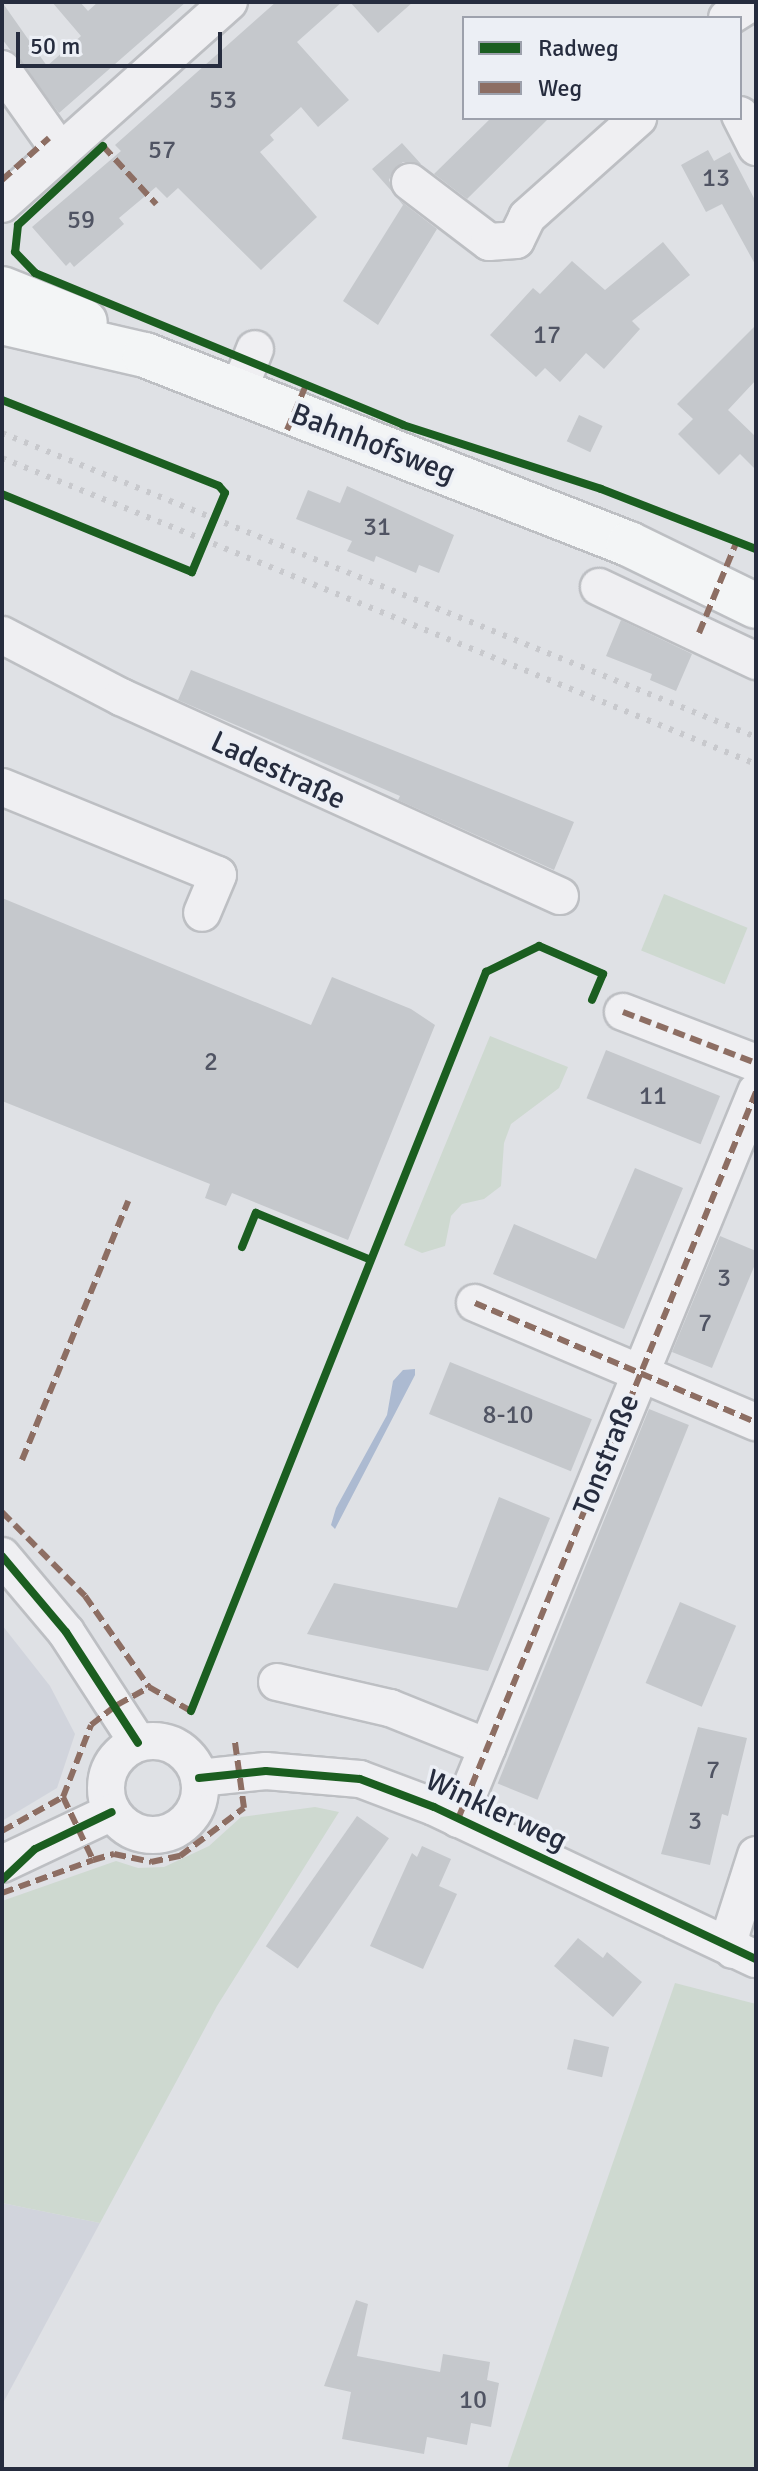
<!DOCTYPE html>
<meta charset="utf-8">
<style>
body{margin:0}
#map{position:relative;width:758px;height:2471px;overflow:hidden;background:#dfe1e5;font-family:Signika,sans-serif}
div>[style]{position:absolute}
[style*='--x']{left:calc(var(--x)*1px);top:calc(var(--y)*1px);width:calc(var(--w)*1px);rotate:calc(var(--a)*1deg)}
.built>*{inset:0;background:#d1d4dc}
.green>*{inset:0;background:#ced9d0;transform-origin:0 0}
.water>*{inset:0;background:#acbad1}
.building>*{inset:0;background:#c5c8cc;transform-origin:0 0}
.roads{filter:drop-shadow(2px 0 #bdbfc3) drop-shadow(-2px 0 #bdbfc3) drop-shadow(0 2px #bdbfc3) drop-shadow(0 -2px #bdbfc3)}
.minor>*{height:36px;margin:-18px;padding:0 18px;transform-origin:18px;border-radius:18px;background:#efeff2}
.minor>.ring{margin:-18px;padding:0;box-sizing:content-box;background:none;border:36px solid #efeff2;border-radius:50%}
.major>*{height:44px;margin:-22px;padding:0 22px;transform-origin:22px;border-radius:22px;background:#f3f5f6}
.rail>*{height:6px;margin-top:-3px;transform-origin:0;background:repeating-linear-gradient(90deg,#c8c9cd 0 4px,transparent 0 12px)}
.quiet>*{height:6px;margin-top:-3px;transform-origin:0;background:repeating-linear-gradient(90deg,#8d6e63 0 12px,transparent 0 18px)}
.cycleway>*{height:8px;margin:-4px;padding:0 4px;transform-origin:4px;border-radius:4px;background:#1b5e20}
span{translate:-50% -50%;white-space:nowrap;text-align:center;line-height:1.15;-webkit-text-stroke:7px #eceff5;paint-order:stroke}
.number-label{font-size:26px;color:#505463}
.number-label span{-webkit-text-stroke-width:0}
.street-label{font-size:30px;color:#262c3e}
.frame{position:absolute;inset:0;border:4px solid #262c3e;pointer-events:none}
.legend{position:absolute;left:462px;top:16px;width:280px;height:104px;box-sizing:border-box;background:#eceff5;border:2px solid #9da1ac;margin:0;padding:10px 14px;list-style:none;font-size:24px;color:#262c3e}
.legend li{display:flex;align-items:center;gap:16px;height:40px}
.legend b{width:40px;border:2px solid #9da1ac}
.scale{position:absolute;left:16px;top:32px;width:206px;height:36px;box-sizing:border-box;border:4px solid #262c3e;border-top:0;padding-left:10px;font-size:24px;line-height:28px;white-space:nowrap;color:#262c3e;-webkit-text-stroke:6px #eceff5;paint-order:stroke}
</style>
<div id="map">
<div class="built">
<i style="clip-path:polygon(2px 1625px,50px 1686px,75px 1734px,57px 1788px,2px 1821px)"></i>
<i style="clip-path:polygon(2px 2203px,100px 2223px,3px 2403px,2px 2403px)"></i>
</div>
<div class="green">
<i style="left:664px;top:894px;width:90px;height:61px;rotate:22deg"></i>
<i style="clip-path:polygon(490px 1036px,568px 1067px,559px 1088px,511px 1124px,504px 1143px,501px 1186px,484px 1199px,462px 1204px,451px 1216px,445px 1246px,422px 1253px,404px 1245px)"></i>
<i style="clip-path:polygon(315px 1807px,339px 1812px,217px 2006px,100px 2223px,2px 2203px,2px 1901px,116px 1861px,138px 1868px,164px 1867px,209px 1846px,241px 1817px)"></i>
<i style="clip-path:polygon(675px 1983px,756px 2004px,756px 2469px,507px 2469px)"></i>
</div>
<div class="water">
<i style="clip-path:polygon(415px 1369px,415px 1375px,335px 1529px,331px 1525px,336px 1508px,387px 1415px,393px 1381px,403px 1370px)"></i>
</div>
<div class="building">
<i style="clip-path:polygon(2px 2px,47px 66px,81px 36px,52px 2px,80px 2px,88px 11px,98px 2px,186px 2px,59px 113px,2px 39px)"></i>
<i style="clip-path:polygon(276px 2px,342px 2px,297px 42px,349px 100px,318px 127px,301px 107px,270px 135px,274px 140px,260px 152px,317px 217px,261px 270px,178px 188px,167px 198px,156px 187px,119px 218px,124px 224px,74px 267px,70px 262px,66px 266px,32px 227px,121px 151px,115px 145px)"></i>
<i style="clip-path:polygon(350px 2px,413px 2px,378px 33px)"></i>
<i style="clip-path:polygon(491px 118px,549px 118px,467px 199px,434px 174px)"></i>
<i style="clip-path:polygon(402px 143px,421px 164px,403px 162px,394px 169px,389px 180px,395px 195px,372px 169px)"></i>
<i style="clip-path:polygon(708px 150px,714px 161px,730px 152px,756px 202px,756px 266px,722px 204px,706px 212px,681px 165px)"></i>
<i style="clip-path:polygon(398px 199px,437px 229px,378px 325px,343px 301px,403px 205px)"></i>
<i style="clip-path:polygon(663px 242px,690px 275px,632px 321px,640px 329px,604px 369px,586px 353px,560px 382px,545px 368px,536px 377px,490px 335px,533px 288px,540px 294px,572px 261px,605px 290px)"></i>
<i style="clip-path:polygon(756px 325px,756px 380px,728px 410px,756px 437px,756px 470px,740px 454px,719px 475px,678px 434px,693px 419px,677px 404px)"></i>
<i style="left:579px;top:415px;width:26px;height:29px;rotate:25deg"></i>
<i style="clip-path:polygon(347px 486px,454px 535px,439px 573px,419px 565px,416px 573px,376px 556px,374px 562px,347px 551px,352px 541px,296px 519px,308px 490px,340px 503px)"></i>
<i style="clip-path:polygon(621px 620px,692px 654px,676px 691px,650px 680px,652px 674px,606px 656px)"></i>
<i style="clip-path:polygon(191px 670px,574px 822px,554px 870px,398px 800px,400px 796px,178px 700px)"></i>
<i style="clip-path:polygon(2px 898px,311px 1025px,332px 977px,411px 1009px,435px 1025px,348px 1240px,232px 1193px,226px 1206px,205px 1198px,210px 1184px,2px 1101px)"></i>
<i style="left:606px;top:1050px;width:123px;height:52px;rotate:22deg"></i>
<i style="clip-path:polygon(635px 1168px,683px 1188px,624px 1329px,493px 1274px,514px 1224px,596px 1259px)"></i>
<i style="clip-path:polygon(720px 1236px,756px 1251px,756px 1262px,712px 1368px,672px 1352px)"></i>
<i style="left:450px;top:1362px;width:153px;height:56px;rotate:22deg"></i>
<i style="left:649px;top:1409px;width:43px;height:404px;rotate:22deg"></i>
<i style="clip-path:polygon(499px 1497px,550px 1518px,488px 1671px,307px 1634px,334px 1583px,457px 1608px)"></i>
<i style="left:680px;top:1602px;width:61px;height:88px;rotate:23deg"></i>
<i style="clip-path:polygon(698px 1727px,747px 1738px,728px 1816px,722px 1814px,710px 1865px,661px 1854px)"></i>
<i style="left:357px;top:1816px;width:39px;height:159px;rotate:35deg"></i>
<i style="clip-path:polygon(422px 1846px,451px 1859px,439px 1886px,457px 1894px,423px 1969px,370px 1946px,412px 1853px,417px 1857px)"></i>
<i style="clip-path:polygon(578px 1938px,603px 1958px,607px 1952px,642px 1982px,613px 2017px,554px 1966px)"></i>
<i style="left:574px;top:2039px;width:36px;height:31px;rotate:13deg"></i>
<i style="clip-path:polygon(356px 2300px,368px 2304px,357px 2356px,440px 2372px,443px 2354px,490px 2362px,487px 2380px,499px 2383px,491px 2427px,471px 2423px,467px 2445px,427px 2437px,424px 2454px,342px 2439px,351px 2392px,324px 2386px)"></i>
</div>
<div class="roads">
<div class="minor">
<i style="--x:727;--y:18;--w:31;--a:-32"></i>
<i style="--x:2;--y:69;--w:100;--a:54.7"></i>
<i style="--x:740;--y:115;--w:36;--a:63"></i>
<i style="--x:410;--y:182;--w:99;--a:37.2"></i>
<i style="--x:489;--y:242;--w:27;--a:-4"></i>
<i style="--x:516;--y:240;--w:25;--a:-64"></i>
<i style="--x:527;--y:217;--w:149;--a:-41.7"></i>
<i style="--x:2;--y:204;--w:304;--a:-41.7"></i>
<i style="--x:238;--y:392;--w:46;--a:-68.4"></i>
<i style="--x:599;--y:587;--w:174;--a:25.2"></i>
<i style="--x:2;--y:635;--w:134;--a:27.5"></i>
<i style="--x:121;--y:697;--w:482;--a:24.4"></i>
<i style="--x:2;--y:787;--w:233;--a:22.2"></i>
<i style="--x:218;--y:875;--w:41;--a:112.8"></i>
<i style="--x:623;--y:1012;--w:142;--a:21"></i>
<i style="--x:475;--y:1303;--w:305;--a:23"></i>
<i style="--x:2;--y:1556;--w:99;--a:49.9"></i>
<i style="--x:66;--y:1632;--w:132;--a:57"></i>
<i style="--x:277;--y:1682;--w:116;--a:13"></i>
<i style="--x:390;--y:1708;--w:105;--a:21.9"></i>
<i class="ring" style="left:106px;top:1741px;width:58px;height:58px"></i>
<i style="--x:199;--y:1778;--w:67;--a:-6"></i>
<i style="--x:266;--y:1771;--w:94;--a:4.9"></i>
<i style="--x:360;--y:1779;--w:79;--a:20.7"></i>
<i style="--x:434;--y:1807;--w:356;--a:25.3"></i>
<i style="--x:458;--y:1819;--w:786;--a:-67.71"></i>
<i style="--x:2;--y:1864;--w:122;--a:-25.3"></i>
<i style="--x:733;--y:1950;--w:17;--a:-97"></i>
<i style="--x:731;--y:1933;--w:82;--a:-72.2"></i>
</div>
<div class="major">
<i style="--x:2;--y:289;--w:89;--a:21.7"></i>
<i style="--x:2;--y:322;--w:147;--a:13"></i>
<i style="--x:145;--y:355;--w:520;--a:21.33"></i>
<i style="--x:629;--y:544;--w:141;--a:26"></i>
</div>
</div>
<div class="rail">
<i style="--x:2;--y:433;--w:813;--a:21.96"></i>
<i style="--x:2;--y:458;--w:814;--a:22.09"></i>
</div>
<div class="quiet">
<i style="--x:99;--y:149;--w:5;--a:-37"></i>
<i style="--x:103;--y:146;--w:79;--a:47.6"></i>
<i style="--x:2;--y:180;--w:63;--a:-41.8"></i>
<i style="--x:287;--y:430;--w:49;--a:-67.1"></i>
<i style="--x:699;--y:633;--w:100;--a:-67.6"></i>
<i style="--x:623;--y:1012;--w:142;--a:21"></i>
<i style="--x:475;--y:1303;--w:305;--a:23"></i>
<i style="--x:22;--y:1460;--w:280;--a:-67.7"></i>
<i style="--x:2;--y:1512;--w:118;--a:45.3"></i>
<i style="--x:85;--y:1596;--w:111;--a:54.9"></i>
<i style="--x:63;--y:1797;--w:70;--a:64.5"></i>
<i style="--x:93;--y:1860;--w:22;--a:-16"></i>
<i style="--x:114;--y:1854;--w:38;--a:12"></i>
<i style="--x:151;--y:1862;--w:30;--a:-12"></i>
<i style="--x:180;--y:1856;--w:80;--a:-36.9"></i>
<i style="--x:244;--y:1808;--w:67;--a:-97.8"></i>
<i style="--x:458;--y:1819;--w:786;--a:-67.71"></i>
<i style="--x:2;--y:1831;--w:70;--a:-29.1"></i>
<i style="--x:63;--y:1797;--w:77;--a:-68.7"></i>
<i style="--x:91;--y:1725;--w:33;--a:-38"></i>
<i style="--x:117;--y:1705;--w:37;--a:-29"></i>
<i style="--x:149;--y:1687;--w:48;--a:29.7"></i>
<i style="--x:2;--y:1893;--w:97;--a:-19.9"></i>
</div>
<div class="cycleway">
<i style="--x:103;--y:146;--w:116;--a:137.1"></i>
<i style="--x:18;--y:225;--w:27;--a:96"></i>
<i style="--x:15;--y:252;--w:29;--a:46"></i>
<i style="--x:35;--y:273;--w:398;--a:22.4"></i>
<i style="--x:403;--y:425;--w:208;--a:17.9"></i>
<i style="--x:601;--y:489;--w:166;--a:21.2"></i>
<i style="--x:2;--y:400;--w:233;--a:21.6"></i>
<i style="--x:219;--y:486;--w:9;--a:49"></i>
<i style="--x:225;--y:493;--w:86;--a:112.7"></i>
<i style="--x:192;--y:572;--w:205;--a:-157.7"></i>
<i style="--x:242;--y:1247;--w:37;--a:-68"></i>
<i style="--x:256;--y:1213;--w:122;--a:22.2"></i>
<i style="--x:2;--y:1556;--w:99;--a:49.9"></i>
<i style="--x:66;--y:1632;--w:132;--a:57"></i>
<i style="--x:191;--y:1711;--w:796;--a:-68.24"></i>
<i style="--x:486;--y:972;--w:59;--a:-26.1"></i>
<i style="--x:539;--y:946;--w:70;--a:23.6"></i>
<i style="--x:603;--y:974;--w:28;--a:113"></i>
<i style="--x:199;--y:1778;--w:67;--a:-6"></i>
<i style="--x:266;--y:1771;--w:94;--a:4.9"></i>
<i style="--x:360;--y:1779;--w:79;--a:20.7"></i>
<i style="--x:434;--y:1807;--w:356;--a:25.3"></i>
<i style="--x:2;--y:1880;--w:45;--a:-43.2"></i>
<i style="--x:35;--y:1849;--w:85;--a:-25.7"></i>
</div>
<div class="number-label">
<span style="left:223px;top:101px">53</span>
<span style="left:162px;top:151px">57</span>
<span style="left:716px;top:179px">13</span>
<span style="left:81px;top:221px">59</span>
<span style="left:547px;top:336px">17</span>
<span style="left:377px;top:528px">31</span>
<span style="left:211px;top:1063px">2</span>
<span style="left:653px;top:1097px">11</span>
<span style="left:724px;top:1279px">3</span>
<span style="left:705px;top:1324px">7</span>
<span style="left:508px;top:1416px">8-10</span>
<span style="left:713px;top:1771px">7</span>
<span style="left:695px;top:1822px">3</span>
<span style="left:473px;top:2401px">10</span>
</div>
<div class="street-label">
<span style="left:373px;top:444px;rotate:21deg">Bahnhofsweg</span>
<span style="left:278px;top:771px;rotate:25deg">Ladestraße</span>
<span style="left:607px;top:1455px;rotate:-68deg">Tonstraße</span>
<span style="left:496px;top:1811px;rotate:25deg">Winklerweg</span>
</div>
<div class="frame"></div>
<ul class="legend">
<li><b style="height:10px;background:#1b5e20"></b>Radweg</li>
<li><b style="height:10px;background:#8d6e63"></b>Weg</li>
</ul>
<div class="scale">50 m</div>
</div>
